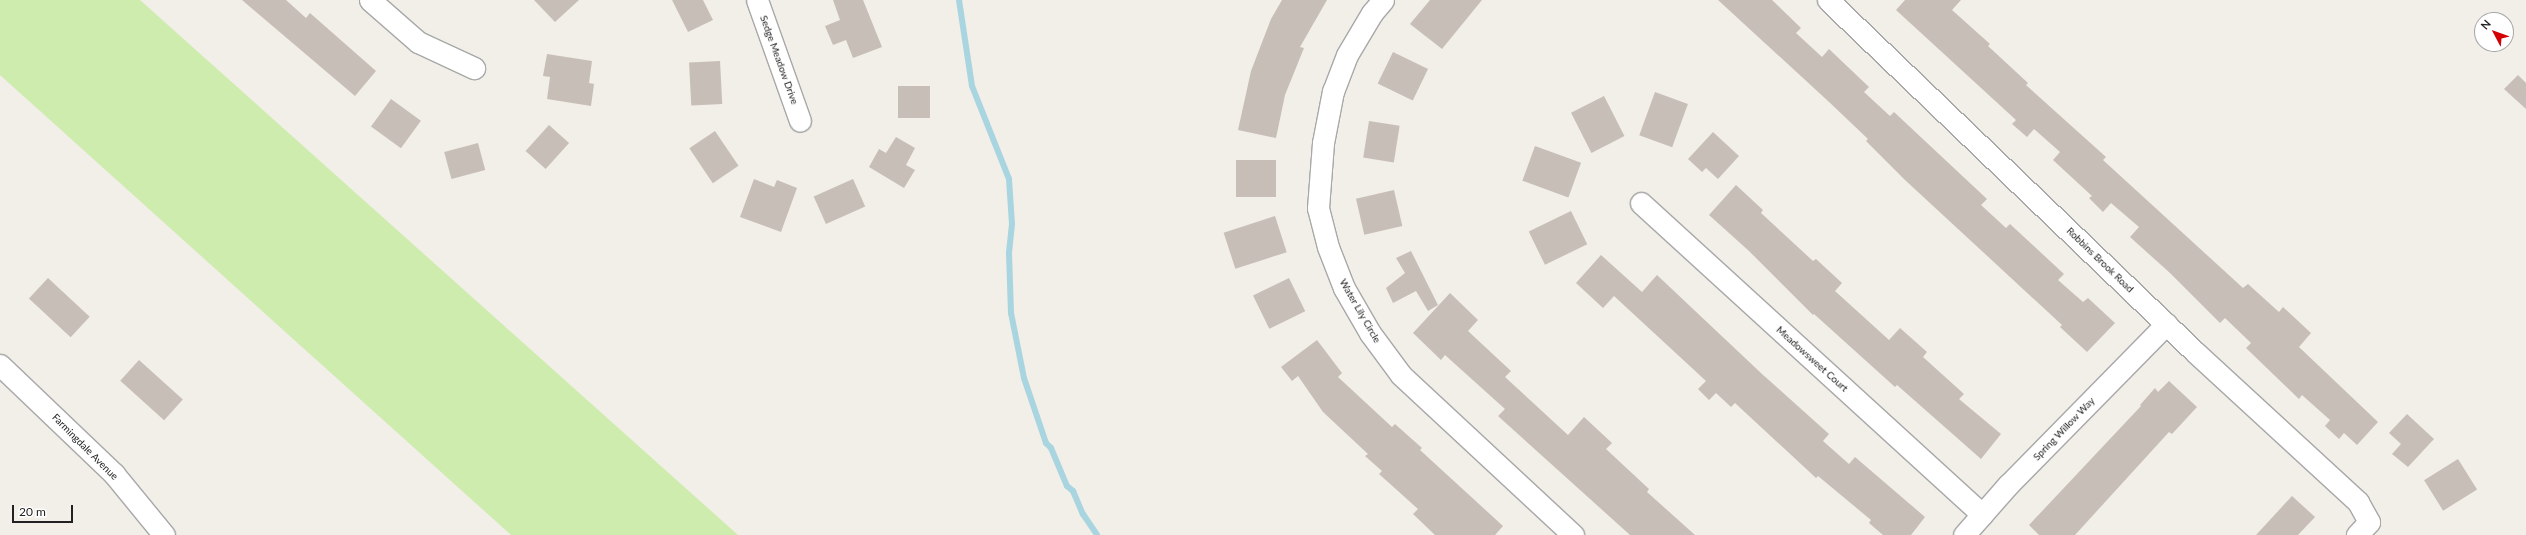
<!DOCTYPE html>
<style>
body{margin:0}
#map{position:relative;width:2526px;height:535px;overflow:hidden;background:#f2eee8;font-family:Lato,sans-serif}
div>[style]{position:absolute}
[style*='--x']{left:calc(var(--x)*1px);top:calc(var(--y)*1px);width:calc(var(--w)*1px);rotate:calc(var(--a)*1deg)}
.grass>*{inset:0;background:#ceecae}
.stream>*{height:6px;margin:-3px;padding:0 3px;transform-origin:3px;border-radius:3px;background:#a8d5e0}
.building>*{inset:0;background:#c7beb7;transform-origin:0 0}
.roads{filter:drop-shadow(1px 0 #a8a8a8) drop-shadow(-1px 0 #a8a8a8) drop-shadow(0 1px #a8a8a8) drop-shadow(0 -1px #a8a8a8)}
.street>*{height:21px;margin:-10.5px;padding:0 10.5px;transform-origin:10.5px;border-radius:10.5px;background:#fff}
span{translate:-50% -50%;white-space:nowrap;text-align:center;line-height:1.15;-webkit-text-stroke:4px #fff;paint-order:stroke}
.street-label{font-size:10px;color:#212121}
.north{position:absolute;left:2474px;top:12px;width:40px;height:40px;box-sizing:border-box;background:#fff;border:1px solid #a6a6a6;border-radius:50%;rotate:311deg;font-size:11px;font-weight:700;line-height:16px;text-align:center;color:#212121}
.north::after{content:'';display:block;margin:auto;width:14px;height:18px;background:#d30006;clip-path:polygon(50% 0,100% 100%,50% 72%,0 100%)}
.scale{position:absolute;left:12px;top:505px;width:61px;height:18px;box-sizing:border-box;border:2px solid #212121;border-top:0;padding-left:5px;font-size:12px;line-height:14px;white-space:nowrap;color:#212121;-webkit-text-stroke:3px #fff;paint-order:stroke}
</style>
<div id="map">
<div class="grass">
<i style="clip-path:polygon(0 0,140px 0,738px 535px,511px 535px,0 75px)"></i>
</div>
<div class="stream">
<i style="--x:959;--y:0;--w:87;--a:81.4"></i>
<i style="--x:972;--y:86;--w:100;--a:68.3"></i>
<i style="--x:1009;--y:179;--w:45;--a:86.2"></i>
<i style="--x:1012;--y:224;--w:29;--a:96"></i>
<i style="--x:1009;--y:253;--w:60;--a:88.1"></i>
<i style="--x:1011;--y:313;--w:66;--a:78.7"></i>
<i style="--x:1024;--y:378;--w:69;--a:71.3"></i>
<i style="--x:1046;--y:443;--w:7;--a:45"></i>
<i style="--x:1051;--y:448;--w:41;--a:67.2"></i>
<i style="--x:1067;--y:486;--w:8;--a:40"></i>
<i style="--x:1073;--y:491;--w:25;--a:67"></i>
<i style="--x:1083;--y:514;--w:25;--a:56"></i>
</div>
<div class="building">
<i style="clip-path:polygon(242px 0,286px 0,306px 18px,310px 13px,376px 71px,355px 96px)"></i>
<i style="clip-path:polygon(534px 0,579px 0,555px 22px)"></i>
<i style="clip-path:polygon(672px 0,703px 0,713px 20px,688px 32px)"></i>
<i style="clip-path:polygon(833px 0,863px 0,882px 47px,853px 58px,846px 40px,833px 45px,825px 26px,840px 20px)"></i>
<i style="clip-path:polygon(1282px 0,1327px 0,1300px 47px,1304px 48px,1285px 95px,1276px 138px,1238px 130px,1251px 71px,1271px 19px)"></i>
<i style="clip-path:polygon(1430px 0,1482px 0,1442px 49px,1410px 24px)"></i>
<i style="clip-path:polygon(1718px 0,1772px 0,1801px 28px,1796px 33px,1822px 57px,1829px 49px,1869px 87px,1864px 92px,1890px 116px,1894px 112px,1987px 199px,1981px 205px,2006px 228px,2010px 224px,2064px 274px,2058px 280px,2083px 302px,2088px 298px,2115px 323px,2087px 352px,2060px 327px,2062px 325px,1905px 180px,1866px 141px,1868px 139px,1828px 101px)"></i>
<i style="clip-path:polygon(1905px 0,1961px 0,1952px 10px,1990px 44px,1988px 46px,2028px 83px,2026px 85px,2106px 157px,2103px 160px,2243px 288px,2248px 284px,2279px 312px,2283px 307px,2311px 333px,2299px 347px,2378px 422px,2357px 445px,2344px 433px,2339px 439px,2325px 426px,2330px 420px,2302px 395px,2299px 399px,2246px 348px,2251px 343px,2225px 318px,2220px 323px,2170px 273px,2130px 237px,2139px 227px,2111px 203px,2103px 212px,2089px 198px,2092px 196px,2053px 160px,2060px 152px,2034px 129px,2027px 137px,2012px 124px,2016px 120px,1896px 10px)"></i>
<i style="left:1393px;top:52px;width:39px;height:35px;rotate:26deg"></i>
<i style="clip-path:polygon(547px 54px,592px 61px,589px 83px,594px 84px,591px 106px,547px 99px,550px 77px,543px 76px)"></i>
<i style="left:720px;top:61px;width:43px;height:31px;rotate:87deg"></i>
<i style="clip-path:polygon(2518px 75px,2526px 83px,2526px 109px,2504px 89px)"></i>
<i style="left:898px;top:86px;width:32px;height:32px"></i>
<i style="left:1655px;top:92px;width:35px;height:46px;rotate:20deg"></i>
<i style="left:1604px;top:96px;width:45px;height:37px;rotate:63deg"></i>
<i style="left:391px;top:99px;width:37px;height:34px;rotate:36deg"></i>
<i style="left:1369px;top:121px;width:31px;height:37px;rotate:9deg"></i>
<i style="left:549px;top:125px;width:27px;height:35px;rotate:42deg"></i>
<i style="left:715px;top:131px;width:42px;height:31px;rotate:56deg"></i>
<i style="clip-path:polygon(1713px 132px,1739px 156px,1718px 179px,1706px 168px,1702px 172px,1688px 159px)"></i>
<i style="clip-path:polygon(896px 137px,915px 148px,906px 165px,915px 170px,904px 188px,869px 167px,879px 149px,886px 153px)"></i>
<i style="left:478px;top:143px;width:28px;height:35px;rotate:75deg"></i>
<i style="left:1535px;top:146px;width:49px;height:37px;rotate:20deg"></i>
<i style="left:1236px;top:160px;width:40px;height:37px"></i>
<i style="clip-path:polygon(754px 179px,774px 187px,777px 180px,797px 188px,781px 232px,740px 217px)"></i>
<i style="left:853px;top:179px;width:30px;height:43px;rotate:66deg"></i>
<i style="clip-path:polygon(1736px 185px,1763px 210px,1761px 213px,1813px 261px,1816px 259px,1842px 283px,1835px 291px,1889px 340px,1900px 328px,1927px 352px,1923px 357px,1964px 394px,1959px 399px,2001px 434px,1981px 459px,1897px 385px,1895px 387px,1814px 314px,1813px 315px,1749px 251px,1709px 215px)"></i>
<i style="left:1394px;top:190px;width:37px;height:39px;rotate:77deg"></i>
<i style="left:1571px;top:211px;width:37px;height:47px;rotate:64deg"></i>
<i style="left:1275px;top:216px;width:38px;height:54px;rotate:72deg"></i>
<i style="clip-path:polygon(1411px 251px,1438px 305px,1428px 311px,1416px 291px,1393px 303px,1386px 288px,1405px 273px,1396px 258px)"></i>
<i style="clip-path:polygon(1601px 255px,1642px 292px,1657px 275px,1762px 374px,1829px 434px,1823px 441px,1849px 464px,1855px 457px,1925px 517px,1911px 535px,1883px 535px,1869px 523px,1871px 520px,1818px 476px,1816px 478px,1735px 403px,1731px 407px,1716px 393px,1709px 400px,1698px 389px,1706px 381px,1614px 296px,1603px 308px,1576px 283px)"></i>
<i style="left:48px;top:278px;width:57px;height:28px;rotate:43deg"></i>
<i style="left:1289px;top:278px;width:37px;height:40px;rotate:64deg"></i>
<i style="clip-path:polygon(1450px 293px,1478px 320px,1468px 331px,1511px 371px,1505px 377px,1568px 435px,1584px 417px,1612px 443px,1606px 449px,1649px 489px,1647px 492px,1695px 535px,1630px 535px,1498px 416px,1505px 409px,1445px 355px,1441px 360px,1413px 333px)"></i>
<i style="clip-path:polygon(1317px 340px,1342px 373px,1338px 377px,1392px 427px,1395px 424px,1422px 448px,1420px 450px,1503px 526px,1495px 535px,1435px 535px,1413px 514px,1418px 509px,1379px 474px,1382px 471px,1365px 456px,1368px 454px,1323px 412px,1298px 376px,1292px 381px,1281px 367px)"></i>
<i style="left:139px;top:360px;width:59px;height:28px;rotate:42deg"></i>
<i style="clip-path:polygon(2169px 381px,2197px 407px,2172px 434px,2169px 432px,2075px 535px,2039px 535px,2029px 525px,2141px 406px,2140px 405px,2155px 388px,2158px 392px)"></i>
<i style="clip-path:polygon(2407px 414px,2434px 439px,2408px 467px,2392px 454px,2401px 444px,2389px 433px)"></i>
<i style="left:2458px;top:459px;width:36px;height:40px;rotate:58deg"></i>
<i style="clip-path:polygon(2292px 496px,2315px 517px,2298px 535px,2256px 535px)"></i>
</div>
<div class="roads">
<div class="street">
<i style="--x:370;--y:0;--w:64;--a:41.2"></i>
<i style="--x:418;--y:42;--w:62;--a:24.9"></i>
<i style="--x:757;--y:0;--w:128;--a:70.4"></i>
<i style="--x:1383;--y:0;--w:17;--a:130"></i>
<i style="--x:1372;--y:13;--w:49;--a:120.8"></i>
<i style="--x:1347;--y:55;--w:39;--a:111"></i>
<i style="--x:1333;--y:91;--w:53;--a:100.9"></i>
<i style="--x:1323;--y:143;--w:65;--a:94.4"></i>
<i style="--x:1318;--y:208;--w:40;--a:75.6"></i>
<i style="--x:1328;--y:247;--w:44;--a:68.7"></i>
<i style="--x:1344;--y:288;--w:52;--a:60"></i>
<i style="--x:1370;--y:333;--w:52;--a:53.6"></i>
<i style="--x:1401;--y:375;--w:235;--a:42.9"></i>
<i style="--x:1828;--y:0;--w:509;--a:43.8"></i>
<i style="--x:2195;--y:352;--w:222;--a:42.6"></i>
<i style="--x:2358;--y:502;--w:23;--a:61"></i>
<i style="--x:2369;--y:522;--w:18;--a:133"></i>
<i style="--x:1641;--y:203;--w:462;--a:42.4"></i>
<i style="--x:0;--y:365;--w:158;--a:43.7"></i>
<i style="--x:114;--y:474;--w:79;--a:50.7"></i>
<i style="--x:1964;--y:535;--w:67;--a:-48.7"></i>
<i style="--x:2008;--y:485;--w:226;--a:-45.5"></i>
</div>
</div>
<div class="street-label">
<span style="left:779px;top:60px;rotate:70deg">Sedge Meadow Drive</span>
<span style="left:2100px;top:260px;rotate:44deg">Robbins Brook Road</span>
<span style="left:1360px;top:311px;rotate:60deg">Water Lily Circle</span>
<span style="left:1812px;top:359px;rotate:42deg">Meadowsweet Court</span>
<span style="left:2064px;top:429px;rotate:-46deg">Spring Willow Way</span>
<span style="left:85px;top:447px;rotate:45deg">Farmingdale Avenue</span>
</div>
<div class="north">N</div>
<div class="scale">20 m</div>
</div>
